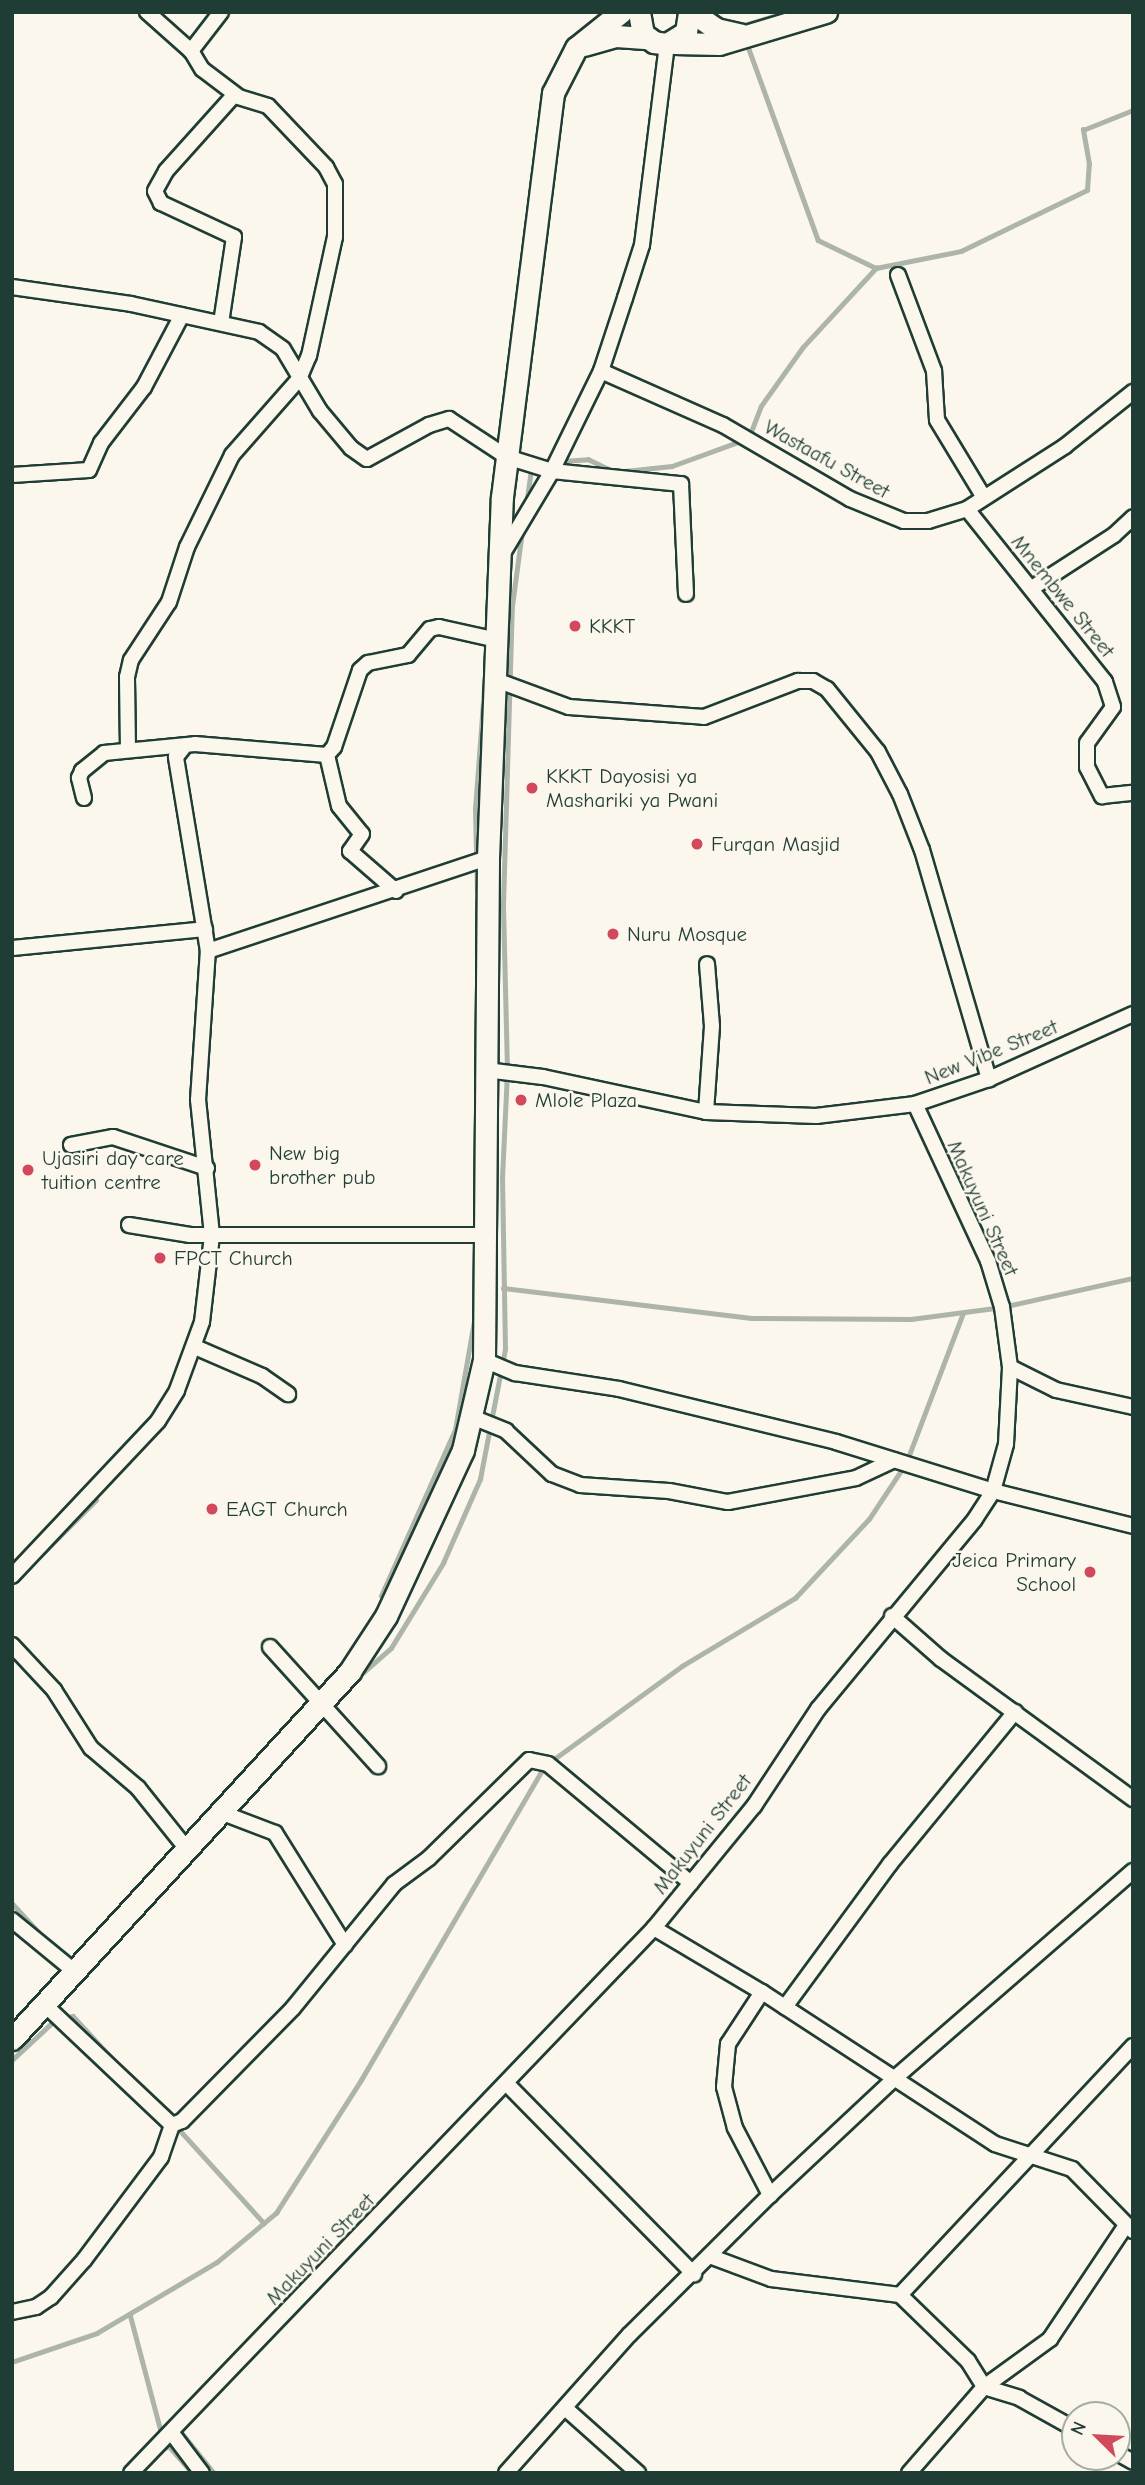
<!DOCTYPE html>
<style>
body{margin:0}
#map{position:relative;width:1145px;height:2485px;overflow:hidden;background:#fbf7ec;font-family:"Comic Neue",sans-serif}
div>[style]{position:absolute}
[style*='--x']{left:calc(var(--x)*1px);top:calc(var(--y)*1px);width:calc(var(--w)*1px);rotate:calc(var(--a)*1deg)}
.stream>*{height:4.5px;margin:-2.25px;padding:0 2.25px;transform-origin:2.25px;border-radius:2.25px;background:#adb4aa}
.roads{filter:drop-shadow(2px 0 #1f3d34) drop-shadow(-2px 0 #1f3d34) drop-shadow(0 2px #1f3d34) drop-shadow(0 -2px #1f3d34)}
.street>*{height:14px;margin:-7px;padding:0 7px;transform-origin:7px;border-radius:7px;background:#fbf7ec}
.secondary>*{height:21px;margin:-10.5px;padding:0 10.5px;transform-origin:10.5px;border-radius:10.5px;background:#fbf7ec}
.dots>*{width:19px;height:19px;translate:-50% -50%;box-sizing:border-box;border:4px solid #fbf7ec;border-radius:50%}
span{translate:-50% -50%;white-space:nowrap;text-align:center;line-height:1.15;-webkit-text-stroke:5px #fbf7ec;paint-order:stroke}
.street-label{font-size:21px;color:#1f3d34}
.poi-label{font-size:21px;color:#1f3d34}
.left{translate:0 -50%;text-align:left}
.right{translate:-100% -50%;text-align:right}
.frame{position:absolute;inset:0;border:14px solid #1f3d34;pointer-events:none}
.north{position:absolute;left:1061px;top:2401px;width:70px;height:70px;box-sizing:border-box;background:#fbf7ec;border:2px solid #a3ada2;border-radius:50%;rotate:294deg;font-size:19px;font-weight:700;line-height:28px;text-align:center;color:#1f3d34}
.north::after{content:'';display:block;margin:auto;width:24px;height:32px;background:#d1495b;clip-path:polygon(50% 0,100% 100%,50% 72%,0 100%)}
</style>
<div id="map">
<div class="stream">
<i style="--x:741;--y:26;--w:48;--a:-16.9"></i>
<i style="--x:749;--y:49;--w:203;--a:70.1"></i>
<i style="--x:818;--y:240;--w:64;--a:25.8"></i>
<i style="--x:876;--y:268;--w:87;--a:-11.3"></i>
<i style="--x:961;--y:251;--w:140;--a:-25.8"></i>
<i style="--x:1087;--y:190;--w:26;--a:-86"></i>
<i style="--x:1089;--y:164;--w:35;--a:-100"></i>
<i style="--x:1083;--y:130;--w:54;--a:-21.8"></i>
<i style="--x:749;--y:437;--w:33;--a:-69"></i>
<i style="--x:761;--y:406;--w:72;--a:-54.6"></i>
<i style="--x:803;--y:347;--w:108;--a:-47.3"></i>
<i style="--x:562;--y:461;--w:26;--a:-4"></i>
<i style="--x:588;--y:459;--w:30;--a:26"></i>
<i style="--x:615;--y:472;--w:57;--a:-6"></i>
<i style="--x:672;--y:466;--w:73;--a:-19.9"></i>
<i style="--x:526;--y:505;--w:36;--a:-82"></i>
<i style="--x:477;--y:892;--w:83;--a:-91.4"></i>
<i style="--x:475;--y:809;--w:121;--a:-85.7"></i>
<i style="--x:477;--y:969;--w:68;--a:-90"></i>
<i style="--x:503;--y:1288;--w:250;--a:6.9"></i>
<i style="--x:751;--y:1318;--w:160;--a:0.4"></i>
<i style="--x:911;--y:1319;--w:92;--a:-7.5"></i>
<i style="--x:1002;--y:1307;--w:134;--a:-12.5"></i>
<i style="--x:40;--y:1556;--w:79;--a:-45"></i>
<i style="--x:381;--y:1596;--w:182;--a:-66"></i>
<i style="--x:455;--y:1430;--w:111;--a:-80.1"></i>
<i style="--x:357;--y:1678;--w:45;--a:-41.4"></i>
<i style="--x:391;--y:1648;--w:100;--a:-58.5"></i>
<i style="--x:443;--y:1563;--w:92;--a:-66.2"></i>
<i style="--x:480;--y:1479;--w:132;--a:-79.1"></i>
<i style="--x:505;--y:1349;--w:171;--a:-91"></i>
<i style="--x:502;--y:1178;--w:108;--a:-87.3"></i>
<i style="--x:507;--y:1070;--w:165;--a:-91.4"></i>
<i style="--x:503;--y:905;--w:299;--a:-88.3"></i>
<i style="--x:512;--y:606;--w:76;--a:-82.4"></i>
<i style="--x:550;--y:1762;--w:163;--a:-36"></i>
<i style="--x:682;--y:1666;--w:132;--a:-31"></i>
<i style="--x:795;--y:1598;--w:108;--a:-46.9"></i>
<i style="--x:869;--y:1519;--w:67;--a:-56.5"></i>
<i style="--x:906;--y:1463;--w:160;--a:-69.2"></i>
<i style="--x:12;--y:1903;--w:49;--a:47.5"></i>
<i style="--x:63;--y:2018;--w:10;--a:-11"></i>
<i style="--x:73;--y:2016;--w:72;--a:47.2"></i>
<i style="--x:12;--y:2060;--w:59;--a:-42.9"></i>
<i style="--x:176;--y:2126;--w:131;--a:47.8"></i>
<i style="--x:130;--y:2314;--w:125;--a:75.2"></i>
<i style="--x:12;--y:2362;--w:90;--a:-18.8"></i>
<i style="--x:97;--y:2333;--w:139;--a:-30.6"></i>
<i style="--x:217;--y:2262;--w:77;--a:-39.7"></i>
<i style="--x:276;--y:2213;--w:158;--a:-57.4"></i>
<i style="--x:361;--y:2080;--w:361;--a:-59.7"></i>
<i style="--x:181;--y:2432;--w:53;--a:51.2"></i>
<i style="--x:165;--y:2448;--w:4;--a:-45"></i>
<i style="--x:168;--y:2445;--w:37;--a:49"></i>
</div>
<div class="roads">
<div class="street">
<i style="--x:191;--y:51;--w:49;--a:-52.4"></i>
<i style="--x:898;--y:275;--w:103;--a:69.4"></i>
<i style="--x:934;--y:371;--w:49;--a:86.5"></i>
<i style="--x:937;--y:420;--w:89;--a:58.8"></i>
<i style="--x:12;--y:287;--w:120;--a:8.1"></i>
<i style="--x:131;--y:304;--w:131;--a:12.3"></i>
<i style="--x:259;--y:332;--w:29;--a:35"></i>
<i style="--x:283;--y:349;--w:72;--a:59.2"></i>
<i style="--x:320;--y:411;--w:48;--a:50"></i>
<i style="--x:351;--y:448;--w:19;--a:35"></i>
<i style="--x:367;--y:459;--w:71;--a:-28.7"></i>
<i style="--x:429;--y:425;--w:21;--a:-17"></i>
<i style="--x:449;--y:419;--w:69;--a:33.2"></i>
<i style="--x:507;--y:457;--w:47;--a:17.3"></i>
<i style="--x:552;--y:471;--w:130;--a:5.8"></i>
<i style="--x:681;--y:484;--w:110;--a:87.4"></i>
<i style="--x:221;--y:323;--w:87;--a:-81.4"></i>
<i style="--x:234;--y:237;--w:81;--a:-155"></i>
<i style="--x:161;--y:203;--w:13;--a:-117"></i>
<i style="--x:155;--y:191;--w:23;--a:-61"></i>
<i style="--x:166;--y:171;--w:103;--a:-48.1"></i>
<i style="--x:601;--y:371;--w:133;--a:23.9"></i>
<i style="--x:723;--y:425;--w:147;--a:30.2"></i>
<i style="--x:850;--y:499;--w:58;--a:22.2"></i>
<i style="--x:904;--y:521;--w:24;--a:0"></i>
<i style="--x:928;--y:521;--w:41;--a:-17.1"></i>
<i style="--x:967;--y:509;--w:117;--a:-32.7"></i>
<i style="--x:1065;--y:446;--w:87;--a:-38.5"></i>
<i style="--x:12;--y:475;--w:77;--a:-3.7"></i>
<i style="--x:89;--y:470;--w:30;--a:-66"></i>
<i style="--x:101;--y:443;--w:71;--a:-52.5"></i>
<i style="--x:144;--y:387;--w:81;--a:-62.2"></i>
<i style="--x:967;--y:509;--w:221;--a:51.4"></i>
<i style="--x:1105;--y:682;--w:26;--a:72"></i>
<i style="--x:1113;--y:707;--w:44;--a:125.8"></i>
<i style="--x:1087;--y:743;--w:24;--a:90"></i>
<i style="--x:1087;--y:767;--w:33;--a:63"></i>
<i style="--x:1102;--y:796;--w:31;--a:-6"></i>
<i style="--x:502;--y:555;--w:98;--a:-59.2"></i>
<i style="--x:552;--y:471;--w:111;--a:-63.9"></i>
<i style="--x:601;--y:371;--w:77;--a:-71.8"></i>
<i style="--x:625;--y:298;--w:56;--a:-72.2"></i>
<i style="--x:642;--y:245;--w:203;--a:-82.9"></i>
<i style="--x:1032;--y:588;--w:98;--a:-32.9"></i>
<i style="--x:1114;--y:535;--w:26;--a:-43"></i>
<i style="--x:496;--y:680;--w:78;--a:20.3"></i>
<i style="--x:569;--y:707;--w:135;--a:4.2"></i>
<i style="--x:704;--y:717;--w:101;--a:-21"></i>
<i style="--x:798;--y:681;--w:15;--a:0"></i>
<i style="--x:813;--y:681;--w:16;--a:30"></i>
<i style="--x:827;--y:689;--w:81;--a:51"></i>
<i style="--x:878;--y:752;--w:47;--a:62.4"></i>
<i style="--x:900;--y:794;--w:60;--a:68.6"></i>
<i style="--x:922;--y:850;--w:239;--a:73.7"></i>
<i style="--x:128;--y:750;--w:73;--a:-90.8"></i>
<i style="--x:127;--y:677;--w:17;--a:-77"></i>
<i style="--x:131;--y:660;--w:69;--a:-56.8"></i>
<i style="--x:169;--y:602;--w:58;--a:-71.9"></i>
<i style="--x:187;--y:547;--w:102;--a:-63.9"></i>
<i style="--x:232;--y:455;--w:101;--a:-48.6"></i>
<i style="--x:299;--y:379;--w:25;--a:-67"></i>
<i style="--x:309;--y:356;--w:122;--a:-77.7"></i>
<i style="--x:335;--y:237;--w:53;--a:-90"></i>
<i style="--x:335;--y:184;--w:19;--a:-118"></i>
<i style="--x:326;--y:167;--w:84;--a:-133.6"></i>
<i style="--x:268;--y:106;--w:30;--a:-163"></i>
<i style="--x:239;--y:97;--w:46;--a:-142.9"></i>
<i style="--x:202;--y:69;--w:21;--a:-121"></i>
<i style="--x:191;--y:51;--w:59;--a:-138.4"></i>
<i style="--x:327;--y:755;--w:52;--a:76.8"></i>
<i style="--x:339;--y:806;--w:36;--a:51"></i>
<i style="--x:362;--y:834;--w:21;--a:125"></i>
<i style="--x:350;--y:851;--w:61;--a:41"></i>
<i style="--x:84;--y:798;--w:21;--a:-104"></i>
<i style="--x:79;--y:778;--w:8;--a:-67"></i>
<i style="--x:82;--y:771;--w:28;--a:-39"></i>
<i style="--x:104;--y:753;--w:91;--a:-5.6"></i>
<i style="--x:195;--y:744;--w:132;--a:4.8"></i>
<i style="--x:327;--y:755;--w:11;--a:-49"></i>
<i style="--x:334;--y:747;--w:81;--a:-71.3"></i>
<i style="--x:360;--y:670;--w:11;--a:-41"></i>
<i style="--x:368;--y:663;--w:41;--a:-11.3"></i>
<i style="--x:408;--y:655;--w:34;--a:-50"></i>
<i style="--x:430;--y:629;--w:9;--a:-13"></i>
<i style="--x:439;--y:627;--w:59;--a:12.6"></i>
<i style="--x:12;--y:948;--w:194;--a:-5.6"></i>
<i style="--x:208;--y:951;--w:295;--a:-18.4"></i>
<i style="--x:486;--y:1070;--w:57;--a:7"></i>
<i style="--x:543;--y:1077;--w:167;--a:12.1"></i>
<i style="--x:706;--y:1112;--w:110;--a:2.1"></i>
<i style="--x:816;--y:1116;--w:100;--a:-6.9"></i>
<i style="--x:915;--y:1104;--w:78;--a:-18.7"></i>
<i style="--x:989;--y:1079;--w:158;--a:-24.3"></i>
<i style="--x:706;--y:1112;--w:86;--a:-86"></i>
<i style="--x:712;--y:1026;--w:62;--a:-94.6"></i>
<i style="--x:71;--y:1145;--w:43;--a:-10.8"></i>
<i style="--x:113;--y:1137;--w:99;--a:18.3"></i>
<i style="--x:129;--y:1225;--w:62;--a:9.3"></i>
<i style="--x:190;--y:1235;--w:296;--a:0"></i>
<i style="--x:195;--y:1347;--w:73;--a:23.4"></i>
<i style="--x:262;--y:1376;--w:32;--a:35"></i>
<i style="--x:484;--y:1360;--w:34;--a:23"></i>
<i style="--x:515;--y:1373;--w:105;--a:8.7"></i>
<i style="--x:619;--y:1389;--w:223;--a:13.7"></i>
<i style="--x:836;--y:1442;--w:164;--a:17.3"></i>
<i style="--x:993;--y:1491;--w:144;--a:14"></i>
<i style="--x:1010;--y:1367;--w:51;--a:26.6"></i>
<i style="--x:1056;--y:1390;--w:79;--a:12.4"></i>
<i style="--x:472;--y:1417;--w:37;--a:22"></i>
<i style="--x:506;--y:1431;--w:63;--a:43.1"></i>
<i style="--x:552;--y:1474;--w:30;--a:21"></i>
<i style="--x:580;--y:1485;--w:89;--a:3.9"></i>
<i style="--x:669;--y:1491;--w:60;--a:10.6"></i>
<i style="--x:728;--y:1502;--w:130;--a:-10.6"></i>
<i style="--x:856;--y:1478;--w:42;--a:-25.3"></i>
<i style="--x:12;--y:1576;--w:213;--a:-46.7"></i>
<i style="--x:158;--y:1421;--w:36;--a:-58"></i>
<i style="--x:177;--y:1390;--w:72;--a:-69.8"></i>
<i style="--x:202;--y:1322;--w:88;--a:-83.4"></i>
<i style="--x:212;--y:1235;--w:136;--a:-95.9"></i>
<i style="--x:198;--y:1100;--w:149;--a:-86.2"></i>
<i style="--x:208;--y:951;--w:197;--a:-99.4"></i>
<i style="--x:176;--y:757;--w:11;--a:-52"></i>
<i style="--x:892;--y:1616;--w:65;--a:41.3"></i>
<i style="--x:941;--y:1659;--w:238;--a:36.1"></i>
<i style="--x:12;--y:1645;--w:62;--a:47"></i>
<i style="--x:54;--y:1690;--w:69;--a:57.5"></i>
<i style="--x:91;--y:1748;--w:62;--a:40.4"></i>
<i style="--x:138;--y:1788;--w:77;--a:51.3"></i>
<i style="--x:270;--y:1647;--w:161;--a:47.8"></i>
<i style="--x:220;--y:1812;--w:59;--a:20.9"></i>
<i style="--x:275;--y:1833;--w:132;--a:58"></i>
<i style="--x:12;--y:1920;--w:80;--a:39.4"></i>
<i style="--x:654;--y:1928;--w:126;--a:30.7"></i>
<i style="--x:762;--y:1992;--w:278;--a:33.1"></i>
<i style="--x:995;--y:2144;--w:81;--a:18"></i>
<i style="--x:1072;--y:2169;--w:87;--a:45.5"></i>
<i style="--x:762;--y:1992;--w:62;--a:123.2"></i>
<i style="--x:728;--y:2044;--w:43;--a:95.3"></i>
<i style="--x:724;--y:2087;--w:42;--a:75"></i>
<i style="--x:735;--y:2128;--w:76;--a:62.4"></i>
<i style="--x:44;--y:2004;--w:176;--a:43.4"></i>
<i style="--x:172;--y:2125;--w:11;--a:-22"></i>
<i style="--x:182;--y:2121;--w:158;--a:-45.5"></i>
<i style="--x:293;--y:2008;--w:160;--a:-50.8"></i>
<i style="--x:394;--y:1884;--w:44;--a:-36.6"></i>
<i style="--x:429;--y:1858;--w:140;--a:-44.4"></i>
<i style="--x:529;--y:1760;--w:19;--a:12"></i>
<i style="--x:548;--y:1764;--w:186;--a:39.8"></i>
<i style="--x:785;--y:2007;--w:177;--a:-53.7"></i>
<i style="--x:890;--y:1864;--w:197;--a:-50.6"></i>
<i style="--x:507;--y:2084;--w:267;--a:45.5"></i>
<i style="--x:712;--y:2257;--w:63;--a:20.4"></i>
<i style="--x:771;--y:2279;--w:130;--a:7.1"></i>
<i style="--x:900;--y:2295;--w:95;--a:44.1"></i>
<i style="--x:968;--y:2361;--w:31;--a:58"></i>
<i style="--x:984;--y:2387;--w:37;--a:17"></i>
<i style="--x:1019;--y:2398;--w:64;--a:29"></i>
<i style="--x:900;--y:2295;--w:341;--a:-46.9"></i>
<i style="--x:12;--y:2312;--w:25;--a:-12"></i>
<i style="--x:36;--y:2307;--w:18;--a:-34"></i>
<i style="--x:51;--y:2297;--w:50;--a:-48.3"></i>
<i style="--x:84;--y:2260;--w:129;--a:-53.2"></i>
<i style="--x:161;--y:2157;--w:34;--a:-71"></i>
<i style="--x:565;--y:2408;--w:98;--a:41.7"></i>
<i style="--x:171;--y:2432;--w:51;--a:52.9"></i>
<i style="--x:1117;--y:2453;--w:18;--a:29"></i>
<i style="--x:131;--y:2473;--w:755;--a:-46.18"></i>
<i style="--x:654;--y:1928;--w:158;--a:-50.7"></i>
<i style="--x:754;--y:1806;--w:116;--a:-56.6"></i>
<i style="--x:818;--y:1709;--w:246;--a:-50.4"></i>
<i style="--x:975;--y:1519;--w:33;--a:-57"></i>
<i style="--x:993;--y:1491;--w:49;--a:-74.5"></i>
<i style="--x:1006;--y:1444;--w:77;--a:-87"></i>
<i style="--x:1010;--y:1367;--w:61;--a:-97.6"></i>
<i style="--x:1002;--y:1307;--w:48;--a:-106.9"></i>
<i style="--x:988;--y:1261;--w:173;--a:-114.9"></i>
<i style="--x:506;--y:2473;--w:186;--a:-48.3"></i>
<i style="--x:630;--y:2334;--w:197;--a:-44.8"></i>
<i style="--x:770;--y:2195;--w:173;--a:-43.1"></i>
<i style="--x:896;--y:2077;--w:314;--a:-41"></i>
<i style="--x:909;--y:2473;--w:114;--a:-48.9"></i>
<i style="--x:984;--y:2387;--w:82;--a:-36"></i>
<i style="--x:1050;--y:2339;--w:137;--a:-56.3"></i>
</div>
<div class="secondary">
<i style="--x:639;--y:12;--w:22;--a:80"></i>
<i style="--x:643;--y:34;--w:14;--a:36"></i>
<i style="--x:654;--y:42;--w:13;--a:9"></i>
<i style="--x:667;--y:44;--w:22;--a:-32"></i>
<i style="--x:686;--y:32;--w:20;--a:-81"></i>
<i style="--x:692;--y:12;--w:29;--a:35"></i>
<i style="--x:716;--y:29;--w:26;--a:13"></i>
<i style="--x:674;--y:43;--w:45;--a:1.3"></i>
<i style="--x:719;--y:44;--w:112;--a:-16.7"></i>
<i style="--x:584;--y:45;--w:33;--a:-16"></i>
<i style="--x:616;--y:36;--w:32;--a:4"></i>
<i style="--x:12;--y:2039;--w:500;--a:-47.4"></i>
<i style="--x:350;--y:1671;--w:66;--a:-56.8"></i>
<i style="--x:386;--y:1616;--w:183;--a:-65.1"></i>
<i style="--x:463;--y:1450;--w:92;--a:-76.9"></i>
<i style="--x:484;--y:1360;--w:502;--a:-89.54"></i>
<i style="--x:488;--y:858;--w:361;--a:-87.8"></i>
<i style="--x:502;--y:497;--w:407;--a:-82.8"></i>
<i style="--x:553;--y:93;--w:51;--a:-62.9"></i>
<i style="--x:576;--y:48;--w:58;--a:-38.7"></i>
</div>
</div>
<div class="dots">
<i style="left:575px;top:626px;background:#d1495b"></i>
<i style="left:532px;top:788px;background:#d1495b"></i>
<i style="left:697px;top:844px;background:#d1495b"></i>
<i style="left:613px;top:934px;background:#d1495b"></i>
<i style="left:521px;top:1100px;background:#d1495b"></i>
<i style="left:255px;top:1165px;background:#d1495b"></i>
<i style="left:28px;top:1170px;background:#d1495b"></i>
<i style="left:160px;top:1258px;background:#d1495b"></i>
<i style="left:212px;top:1509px;background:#d1495b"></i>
<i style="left:1090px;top:1572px;background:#d1495b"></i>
</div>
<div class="street-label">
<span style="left:827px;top:459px;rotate:29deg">Wastaafu Street</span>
<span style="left:1063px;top:596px;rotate:51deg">Mnembwe Street</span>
<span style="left:991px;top:1052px;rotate:-22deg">New Vibe Street</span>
<span style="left:983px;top:1208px;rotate:66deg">Makuyuni Street</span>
<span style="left:702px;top:1834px;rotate:-52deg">Makuyuni Street</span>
<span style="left:320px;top:2249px;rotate:-46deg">Makuyuni Street</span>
</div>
<div class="poi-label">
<span class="left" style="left:589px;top:626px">KKKT</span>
<span class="left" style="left:546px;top:788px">KKKT Dayosisi ya<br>Mashariki ya Pwani</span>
<span class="left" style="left:711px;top:844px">Furqan Masjid</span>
<span class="left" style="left:627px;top:934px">Nuru Mosque</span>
<span class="left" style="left:535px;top:1100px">Mlole Plaza</span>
<span class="left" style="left:269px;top:1165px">New big<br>brother pub</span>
<span class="left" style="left:42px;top:1170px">Ujasiri day care<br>tuition centre</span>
<span class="left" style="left:174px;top:1258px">FPCT Church</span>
<span class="left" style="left:226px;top:1509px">EAGT Church</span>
<span class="right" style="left:1076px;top:1572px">Jeica Primary<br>School</span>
</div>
<div class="frame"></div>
<div class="north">N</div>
</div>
